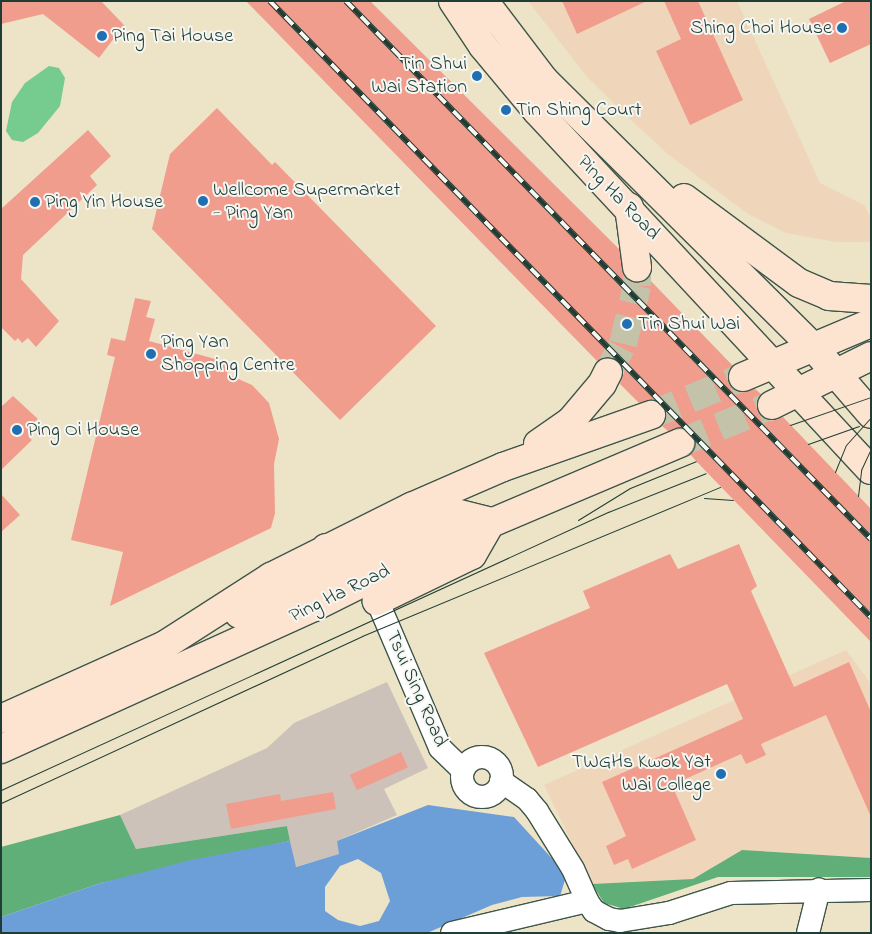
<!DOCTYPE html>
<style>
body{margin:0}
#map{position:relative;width:872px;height:934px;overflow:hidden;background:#ede3c6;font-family:"Indie Flower",sans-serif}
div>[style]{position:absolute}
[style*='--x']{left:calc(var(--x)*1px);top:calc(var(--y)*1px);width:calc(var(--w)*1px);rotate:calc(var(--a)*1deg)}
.built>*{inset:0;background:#efd6bb}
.industrial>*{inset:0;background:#cdc2b9}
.green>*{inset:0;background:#76cb8e}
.forest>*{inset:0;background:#60af79}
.water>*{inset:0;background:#6c9fd8}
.building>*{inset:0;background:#f19d8e;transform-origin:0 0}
.secondary-tunnel>*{height:28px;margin-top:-14px;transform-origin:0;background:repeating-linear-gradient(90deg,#c4c2a9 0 28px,transparent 0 42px)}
.roads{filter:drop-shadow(1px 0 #3e564a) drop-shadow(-1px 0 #3e564a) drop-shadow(0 1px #3e564a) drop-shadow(0 -1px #3e564a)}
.street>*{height:22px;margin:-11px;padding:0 11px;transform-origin:11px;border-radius:11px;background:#fff}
.street>.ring{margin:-11px;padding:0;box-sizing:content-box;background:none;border:22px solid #fff;border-radius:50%}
.secondary>*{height:28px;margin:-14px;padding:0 14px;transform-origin:14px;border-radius:14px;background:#fde4d1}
.tram>*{height:1px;margin:-0.5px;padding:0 0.5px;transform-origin:0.5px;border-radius:0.5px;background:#1f3d34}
.rail>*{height:5.5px;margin-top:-2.75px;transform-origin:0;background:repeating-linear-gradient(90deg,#f6f6f2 0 11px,#1f3d34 0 22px);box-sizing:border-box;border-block:1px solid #1f3d34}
.dots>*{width:14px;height:14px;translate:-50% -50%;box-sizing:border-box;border:2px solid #f6f6f2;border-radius:50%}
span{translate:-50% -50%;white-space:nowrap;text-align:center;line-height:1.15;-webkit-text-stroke:4px #f6f6f2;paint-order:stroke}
.poi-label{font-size:20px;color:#1f3d34}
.right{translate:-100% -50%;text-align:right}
.left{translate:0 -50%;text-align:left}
.street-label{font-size:20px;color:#1f3d34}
.frame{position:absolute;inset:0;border:2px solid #1f3d34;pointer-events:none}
</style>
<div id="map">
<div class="built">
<i style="clip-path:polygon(528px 1px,737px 1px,820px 183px,864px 205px,871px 218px,871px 242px,836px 242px,786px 233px,748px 214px,669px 155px,634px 123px,588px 78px)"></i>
<i style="clip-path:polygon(846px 650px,871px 684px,871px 858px,742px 850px,693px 879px,592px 884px,544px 785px)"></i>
</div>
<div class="industrial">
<i style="clip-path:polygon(387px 682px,428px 768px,384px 789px,397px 815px,337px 841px,340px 854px,295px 867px,287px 826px,136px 849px,120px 815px,267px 748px,294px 723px)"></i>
</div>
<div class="green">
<i style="clip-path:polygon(49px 66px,59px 68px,65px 78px,60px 106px,38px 133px,23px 142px,12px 140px,6px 131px,12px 102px,25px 83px)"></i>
</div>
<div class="forest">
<i style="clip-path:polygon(120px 815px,136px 849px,287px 826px,290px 841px,101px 883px,1px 917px,1px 847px)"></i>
<i style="clip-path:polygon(742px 850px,871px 858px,871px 877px,718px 877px,624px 909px,604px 903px,592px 884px,693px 879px)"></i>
</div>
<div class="water">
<i style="clip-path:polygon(evenodd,428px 805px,514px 817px,558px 865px,565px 880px,560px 896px,522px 897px,492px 905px,427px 933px,1px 933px,1px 917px,101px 883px,191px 860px,290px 841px,296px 867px,339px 854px,337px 841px,428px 805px,358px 859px,381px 873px,390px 901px,379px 921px,360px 926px,338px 920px,325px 911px,325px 887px,340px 866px,358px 859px)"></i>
</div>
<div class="building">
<i style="clip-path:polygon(1px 1px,101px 1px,124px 25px,99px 58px,43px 14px,1px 24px)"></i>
<i style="clip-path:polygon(246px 1px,370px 1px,619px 249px,625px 277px,639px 282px,648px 278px,733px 366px,728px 376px,733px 389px,742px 392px,755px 389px,761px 394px,756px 404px,763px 418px,771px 421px,783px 417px,871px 509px,871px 642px,696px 461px,690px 454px,696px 444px,690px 431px,681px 428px,668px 431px,662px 426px,666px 417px,662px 404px,653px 400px,639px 403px,620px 384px,624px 372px,621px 363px,608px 356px,597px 361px)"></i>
<i style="clip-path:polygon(562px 1px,647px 1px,577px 34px)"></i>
<i style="clip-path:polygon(664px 1px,698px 1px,743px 100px,690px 125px,656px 51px,681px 39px)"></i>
<i style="clip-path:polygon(846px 1px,871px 1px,871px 44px,830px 63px,809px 19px)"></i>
<i style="clip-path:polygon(217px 108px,272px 165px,275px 162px,436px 326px,340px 420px,152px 229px,170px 154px)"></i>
<i style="clip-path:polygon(88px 130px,111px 156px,90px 176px,97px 185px,23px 255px,21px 279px,59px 321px,36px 347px,28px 338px,22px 343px,18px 338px,15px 341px,1px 327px,1px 209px)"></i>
<i style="clip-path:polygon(135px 298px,151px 301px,146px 317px,155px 319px,149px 341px,230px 363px,227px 374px,252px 385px,269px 403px,279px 439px,274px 464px,275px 513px,271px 528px,110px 606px,123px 552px,71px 540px,115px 357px,107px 355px,111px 338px,125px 341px)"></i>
<i style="clip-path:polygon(13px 396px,38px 419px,29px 427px,34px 433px,29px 437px,32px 440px,1px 470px,1px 407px)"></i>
<i style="clip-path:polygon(1px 494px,20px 515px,1px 532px)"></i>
<i style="clip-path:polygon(739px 544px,757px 586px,751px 591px,794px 687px,849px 662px,871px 712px,871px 817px,826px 715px,761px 744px,766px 755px,746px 764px,741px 754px,672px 785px,696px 840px,632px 869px,628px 859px,614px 865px,606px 846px,626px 836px,602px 782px,743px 719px,727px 684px,538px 767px,484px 653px,590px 608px,583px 591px,670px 554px,678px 569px)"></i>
<i style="left:401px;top:752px;width:17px;height:56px;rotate:66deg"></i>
<i style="clip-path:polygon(333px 792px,336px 809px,231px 829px,226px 804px,280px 794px,281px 801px)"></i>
</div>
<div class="secondary-tunnel">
<i style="--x:608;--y:372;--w:32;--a:-62"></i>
<i style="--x:623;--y:344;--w:60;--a:-76.4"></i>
<i style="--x:637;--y:286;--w:19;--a:-90"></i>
<i style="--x:651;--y:415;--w:100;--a:-22.4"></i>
<i style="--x:680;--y:443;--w:100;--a:-22.4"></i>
</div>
<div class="roads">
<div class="street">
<i style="--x:371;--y:586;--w:176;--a:66.9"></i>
<i style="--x:440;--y:748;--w:32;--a:44"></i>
<i class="ring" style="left:462px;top:757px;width:18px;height:18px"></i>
<i style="--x:501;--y:781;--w:32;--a:35"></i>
<i style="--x:527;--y:799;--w:16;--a:50"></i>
<i style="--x:537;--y:811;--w:68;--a:58.2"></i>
<i style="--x:573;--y:869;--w:35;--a:66"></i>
<i style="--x:587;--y:901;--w:12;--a:55"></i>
<i style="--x:594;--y:911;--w:17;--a:28"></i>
<i style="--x:609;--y:919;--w:11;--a:10"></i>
<i style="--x:620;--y:921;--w:50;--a:-9.3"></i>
<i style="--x:669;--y:913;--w:65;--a:-17.9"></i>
<i style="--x:731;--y:893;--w:140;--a:-1.2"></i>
<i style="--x:452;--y:933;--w:139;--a:-13.3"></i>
<i style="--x:808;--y:933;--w:45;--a:-76"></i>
</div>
<div class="secondary">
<i style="--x:453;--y:1;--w:54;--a:56.3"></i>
<i style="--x:483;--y:46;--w:85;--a:50.3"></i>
<i style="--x:537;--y:111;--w:490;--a:47.1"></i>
<i style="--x:484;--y:1;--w:99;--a:52.8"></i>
<i style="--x:544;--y:80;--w:380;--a:44.8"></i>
<i style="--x:814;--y:348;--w:87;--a:49.2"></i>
<i style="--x:684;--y:198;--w:143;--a:36.5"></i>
<i style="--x:799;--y:283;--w:33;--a:23"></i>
<i style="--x:829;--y:296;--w:42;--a:4.1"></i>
<i style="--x:629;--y:207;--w:61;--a:82.4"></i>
<i style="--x:743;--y:377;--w:139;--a:-22.9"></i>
<i style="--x:772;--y:405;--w:110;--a:-26.3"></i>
<i style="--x:538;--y:444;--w:39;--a:-35"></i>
<i style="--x:570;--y:422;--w:50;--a:-49.9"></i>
<i style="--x:602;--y:384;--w:13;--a:-63"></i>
<i style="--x:326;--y:548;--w:12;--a:35"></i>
<i style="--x:336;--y:555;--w:22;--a:10"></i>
<i style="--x:358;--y:559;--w:108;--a:-25.1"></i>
<i style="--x:456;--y:513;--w:36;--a:14"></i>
<i style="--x:491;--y:522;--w:38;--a:120"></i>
<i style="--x:472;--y:555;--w:106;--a:154.2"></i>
<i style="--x:239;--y:614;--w:111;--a:-24.5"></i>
<i style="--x:340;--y:568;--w:17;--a:10"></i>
<i style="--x:357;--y:571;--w:8;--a:40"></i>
<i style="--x:1;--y:719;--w:180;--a:-24.3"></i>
<i style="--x:165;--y:645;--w:126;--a:-32.7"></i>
<i style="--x:271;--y:577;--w:157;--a:-26.6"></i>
<i style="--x:411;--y:507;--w:100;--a:-23.5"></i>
<i style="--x:503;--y:467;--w:157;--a:-19.4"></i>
<i style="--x:1;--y:749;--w:344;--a:-24.4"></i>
<i style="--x:314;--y:607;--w:130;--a:-26.6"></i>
<i style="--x:430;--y:549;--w:272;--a:-23"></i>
</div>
</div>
<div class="tram">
<i style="--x:790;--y:425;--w:86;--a:-19.1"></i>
<i style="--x:808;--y:444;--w:54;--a:-19.4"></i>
<i style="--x:835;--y:472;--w:29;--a:-68"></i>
<i style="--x:846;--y:445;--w:38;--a:-48"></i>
<i style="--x:858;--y:496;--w:26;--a:-83"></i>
<i style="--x:861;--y:470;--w:23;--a:-65"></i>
<i style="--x:704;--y:498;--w:29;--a:4"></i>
<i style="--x:578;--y:520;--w:61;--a:-31.6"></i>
<i style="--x:630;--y:488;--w:71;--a:-22.2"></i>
<i style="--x:1;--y:790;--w:668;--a:-24.61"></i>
<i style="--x:608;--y:512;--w:105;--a:-21.7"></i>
<i style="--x:1;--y:803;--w:398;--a:-24.8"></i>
<i style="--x:362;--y:636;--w:388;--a:-22.6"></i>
</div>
<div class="rail">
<i style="--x:270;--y:1;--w:861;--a:45.71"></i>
<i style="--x:346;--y:1;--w:752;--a:45.7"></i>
</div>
<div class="dots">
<i style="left:842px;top:28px;background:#1f6fb2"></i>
<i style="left:102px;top:36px;background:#1f6fb2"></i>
<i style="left:477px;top:76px;background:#1f6fb2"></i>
<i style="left:506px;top:110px;background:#1f6fb2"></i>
<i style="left:203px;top:201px;background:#1f6fb2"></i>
<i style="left:35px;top:202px;background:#1f6fb2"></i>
<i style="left:627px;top:324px;background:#1f6fb2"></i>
<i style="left:151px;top:354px;background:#1f6fb2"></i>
<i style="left:17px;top:430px;background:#1f6fb2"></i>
<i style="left:721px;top:774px;background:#1f6fb2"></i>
</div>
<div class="poi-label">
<span class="right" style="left:832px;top:28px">Shing Choi House</span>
<span class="left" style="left:112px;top:36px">Ping Tai House</span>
<span class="right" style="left:467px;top:76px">Tin Shui<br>Wai Station</span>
<span class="left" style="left:516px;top:110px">Tin Shing Court</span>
<span class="left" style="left:213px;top:202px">Wellcome Supermarket<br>- Ping Yan</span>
<span class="left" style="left:45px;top:202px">Ping Yin House</span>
<span class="left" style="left:638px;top:324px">Tin Shui Wai</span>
<span class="left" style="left:161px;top:354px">Ping Yan<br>Shopping Centre</span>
<span class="left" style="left:27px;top:430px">Ping Oi House</span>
<span class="right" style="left:711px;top:774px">TWGHs Kwok Yat<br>Wai College</span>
</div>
<div class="street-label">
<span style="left:618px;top:198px;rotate:46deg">Ping Ha Road</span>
<span style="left:340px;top:594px;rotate:-26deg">Ping Ha Road</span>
<span style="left:416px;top:689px;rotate:66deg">Tsui Sing Road</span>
</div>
<div class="frame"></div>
</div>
